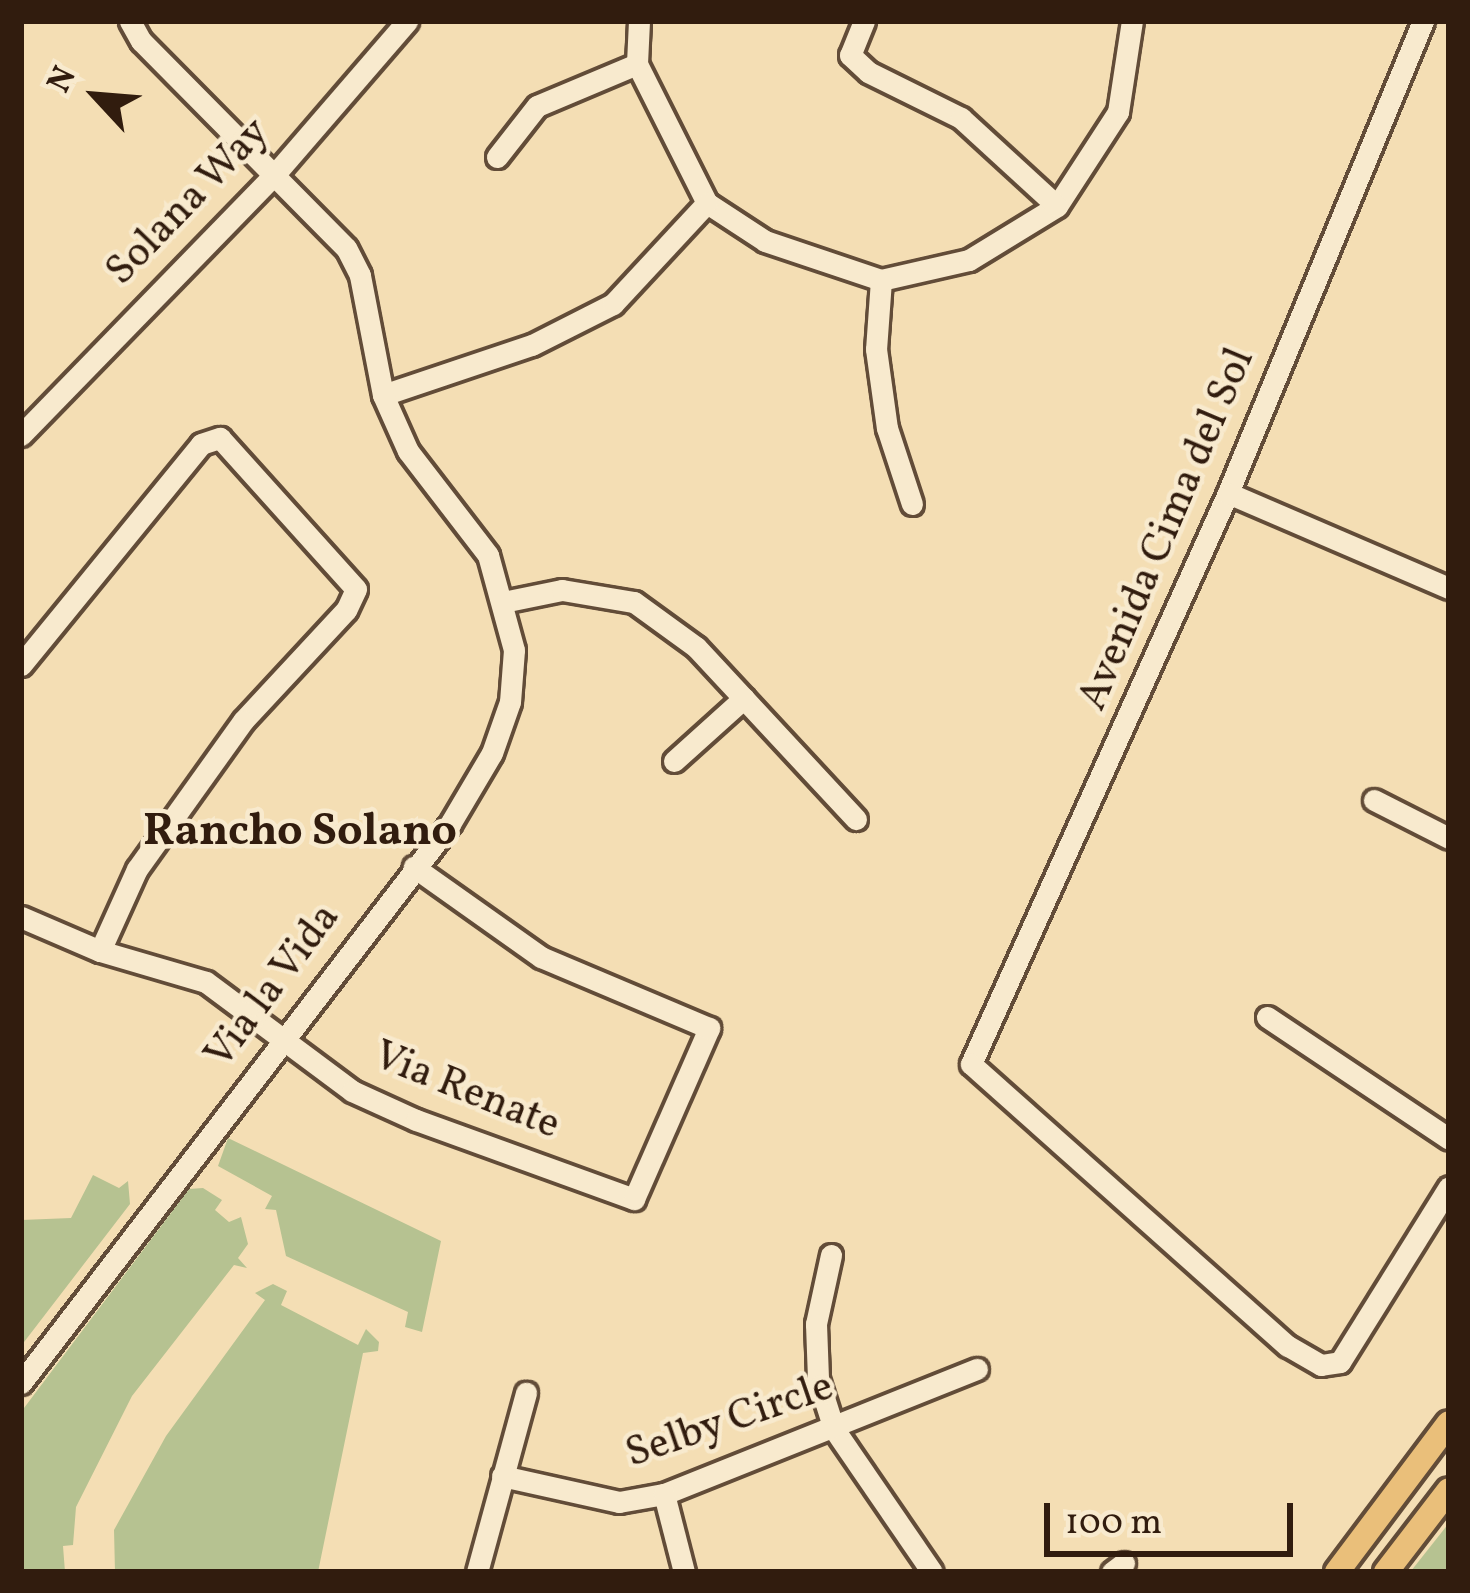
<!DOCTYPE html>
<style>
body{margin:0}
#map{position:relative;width:1470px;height:1593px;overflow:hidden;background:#f4deb4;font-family:Vollkorn,serif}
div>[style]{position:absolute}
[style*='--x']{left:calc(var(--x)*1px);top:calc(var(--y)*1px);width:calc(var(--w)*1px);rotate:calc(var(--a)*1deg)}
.green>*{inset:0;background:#b6c291}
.roads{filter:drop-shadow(3px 0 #624c38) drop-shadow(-3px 0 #624c38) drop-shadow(0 3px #624c38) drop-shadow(0 -3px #624c38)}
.minor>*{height:21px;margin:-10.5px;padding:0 10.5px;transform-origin:10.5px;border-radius:10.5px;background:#f8eace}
.major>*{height:24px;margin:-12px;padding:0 12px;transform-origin:12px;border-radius:12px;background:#eabf7a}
span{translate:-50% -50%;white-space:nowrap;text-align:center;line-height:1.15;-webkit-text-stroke:9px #f8eace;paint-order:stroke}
.street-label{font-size:42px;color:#311c0e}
.neighbourhood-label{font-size:45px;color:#311c0e;font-weight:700}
.frame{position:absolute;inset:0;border:24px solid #311c0e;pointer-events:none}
.north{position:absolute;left:36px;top:36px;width:120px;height:120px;-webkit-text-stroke:9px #f8eace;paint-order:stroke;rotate:296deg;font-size:33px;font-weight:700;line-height:48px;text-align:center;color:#311c0e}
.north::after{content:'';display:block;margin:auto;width:42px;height:54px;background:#311c0e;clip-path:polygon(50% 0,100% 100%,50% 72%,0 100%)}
.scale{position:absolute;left:1044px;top:1503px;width:249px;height:54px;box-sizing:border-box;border:6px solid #311c0e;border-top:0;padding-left:15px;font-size:36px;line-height:42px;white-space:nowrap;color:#311c0e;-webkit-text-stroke:9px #f8eace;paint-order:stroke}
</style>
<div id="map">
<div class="green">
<i style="clip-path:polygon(228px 1138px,441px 1241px,422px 1332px,405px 1327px,408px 1312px,286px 1256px,276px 1210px,265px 1209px,272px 1196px,218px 1166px)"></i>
<i style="clip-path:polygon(93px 1175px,119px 1188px,128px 1181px,130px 1204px,21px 1346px,21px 1220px,71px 1218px)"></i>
<i style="clip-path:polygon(203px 1188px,222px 1200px,215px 1210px,229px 1222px,241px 1217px,248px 1244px,238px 1258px,247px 1268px,234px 1265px,132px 1396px,76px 1507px,73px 1545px,63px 1546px,65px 1572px,21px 1572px,21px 1412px,189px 1189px)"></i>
<i style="clip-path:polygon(273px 1284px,287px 1291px,281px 1305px,358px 1345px,366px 1329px,379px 1342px,378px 1351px,363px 1353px,318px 1572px,115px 1572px,114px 1530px,166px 1436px,265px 1300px,255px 1293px)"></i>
<i style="clip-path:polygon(1449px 1523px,1449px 1572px,1411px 1572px,1411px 1571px)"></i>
</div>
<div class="roads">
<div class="minor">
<i style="--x:639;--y:21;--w:43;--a:92.7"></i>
<i style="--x:637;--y:64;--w:156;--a:63.3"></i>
<i style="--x:707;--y:203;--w:69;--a:33.2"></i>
<i style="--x:765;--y:241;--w:122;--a:18.6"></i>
<i style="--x:881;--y:280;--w:90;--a:-12.8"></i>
<i style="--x:969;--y:260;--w:103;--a:-31.5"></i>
<i style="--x:1057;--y:206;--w:112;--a:-57"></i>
<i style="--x:1118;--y:112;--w:92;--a:-81.3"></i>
<i style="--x:864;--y:21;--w:37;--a:112"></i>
<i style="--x:850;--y:55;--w:25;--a:43"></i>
<i style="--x:868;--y:72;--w:104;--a:26.3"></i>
<i style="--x:961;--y:118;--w:130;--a:42.5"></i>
<i style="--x:1423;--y:21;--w:511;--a:112.45"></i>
<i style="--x:1228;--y:493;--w:626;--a:114.23"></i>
<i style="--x:971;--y:1064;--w:424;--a:41.7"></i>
<i style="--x:1288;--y:1346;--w:38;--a:30"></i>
<i style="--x:1321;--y:1365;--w:19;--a:-9"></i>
<i style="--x:1340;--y:1362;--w:206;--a:-58.1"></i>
<i style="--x:497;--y:157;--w:65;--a:-51.9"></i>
<i style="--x:537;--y:106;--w:108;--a:-22.8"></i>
<i style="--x:881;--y:280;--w:69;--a:94.1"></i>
<i style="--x:876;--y:349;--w:80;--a:82.1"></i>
<i style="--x:887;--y:428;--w:80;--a:71.8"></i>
<i style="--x:383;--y:395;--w:157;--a:-18.6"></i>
<i style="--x:532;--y:345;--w:91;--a:-26.8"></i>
<i style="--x:613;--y:304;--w:138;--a:-47.1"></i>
<i style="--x:21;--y:435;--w:366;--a:-45.8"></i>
<i style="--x:276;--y:173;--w:201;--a:-49.2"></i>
<i style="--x:1228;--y:493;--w:241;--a:23.3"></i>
<i style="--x:503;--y:602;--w:60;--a:-11.5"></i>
<i style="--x:562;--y:590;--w:73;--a:9.5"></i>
<i style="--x:634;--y:602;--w:77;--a:36"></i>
<i style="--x:696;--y:647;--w:235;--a:47.1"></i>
<i style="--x:21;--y:665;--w:285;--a:-50.8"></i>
<i style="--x:201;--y:444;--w:20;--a:-18"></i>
<i style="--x:220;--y:438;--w:203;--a:48"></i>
<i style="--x:356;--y:589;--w:23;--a:115"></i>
<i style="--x:346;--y:610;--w:151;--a:132.9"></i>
<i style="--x:243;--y:721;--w:182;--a:125.6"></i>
<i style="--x:137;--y:869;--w:90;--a:114.3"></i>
<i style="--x:674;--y:761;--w:94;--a:-42"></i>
<i style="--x:1374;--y:800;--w:84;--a:26.9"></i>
<i style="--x:21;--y:917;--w:86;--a:23.3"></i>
<i style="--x:100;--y:951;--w:110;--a:16.3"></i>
<i style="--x:206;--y:982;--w:182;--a:36.7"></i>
<i style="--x:352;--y:1091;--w:70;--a:24.4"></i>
<i style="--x:416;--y:1120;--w:232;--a:19.9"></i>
<i style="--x:634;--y:1199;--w:187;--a:-66.3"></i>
<i style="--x:709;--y:1028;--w:182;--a:-157.1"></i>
<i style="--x:541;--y:957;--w:156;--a:-144.7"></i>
<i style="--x:1267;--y:1017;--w:219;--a:33.8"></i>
<i style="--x:831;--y:1255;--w:71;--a:102.3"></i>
<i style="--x:816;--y:1324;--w:55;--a:87.9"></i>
<i style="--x:818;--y:1379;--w:52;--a:72.3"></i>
<i style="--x:834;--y:1429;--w:173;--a:55.6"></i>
<i style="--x:21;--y:1383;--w:705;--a:-52.5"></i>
<i style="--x:450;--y:824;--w:82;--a:-59.4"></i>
<i style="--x:492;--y:753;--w:54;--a:-70.6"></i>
<i style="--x:510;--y:702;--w:52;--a:-85.6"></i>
<i style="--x:514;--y:650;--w:98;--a:-105.3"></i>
<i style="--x:488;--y:555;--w:131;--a:-127.6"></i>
<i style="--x:408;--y:451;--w:61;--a:-114.1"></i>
<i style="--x:383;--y:395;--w:122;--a:-100.9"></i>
<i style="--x:360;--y:275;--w:30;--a:-117"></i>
<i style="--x:346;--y:248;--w:291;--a:-134.7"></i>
<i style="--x:141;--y:41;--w:23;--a:-119"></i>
<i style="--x:502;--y:1476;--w:120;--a:12.5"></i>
<i style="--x:619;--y:1502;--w:46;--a:-10.1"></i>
<i style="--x:664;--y:1494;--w:337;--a:-21.8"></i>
<i style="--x:664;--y:1494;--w:81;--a:75.6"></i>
<i style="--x:477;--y:1572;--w:186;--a:-74.7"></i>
<i style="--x:1112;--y:1572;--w:15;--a:-37"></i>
</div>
<div class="major">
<i style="--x:1337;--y:1572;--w:186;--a:-53.1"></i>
<i style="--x:1386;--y:1572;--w:103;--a:-52.5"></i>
</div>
</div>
<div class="street-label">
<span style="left:189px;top:203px;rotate:-46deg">Solana Way</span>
<span style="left:1168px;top:530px;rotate:-67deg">Avenida Cima del Sol</span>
<span style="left:274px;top:987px;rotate:-53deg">Via la Vida</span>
<span style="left:466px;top:1092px;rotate:22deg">Via Renate</span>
<span style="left:730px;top:1422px;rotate:-19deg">Selby Circle</span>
</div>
<div class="neighbourhood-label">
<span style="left:300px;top:833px">Rancho Solano</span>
</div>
<div class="frame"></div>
<div class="north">N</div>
<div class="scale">100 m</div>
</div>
